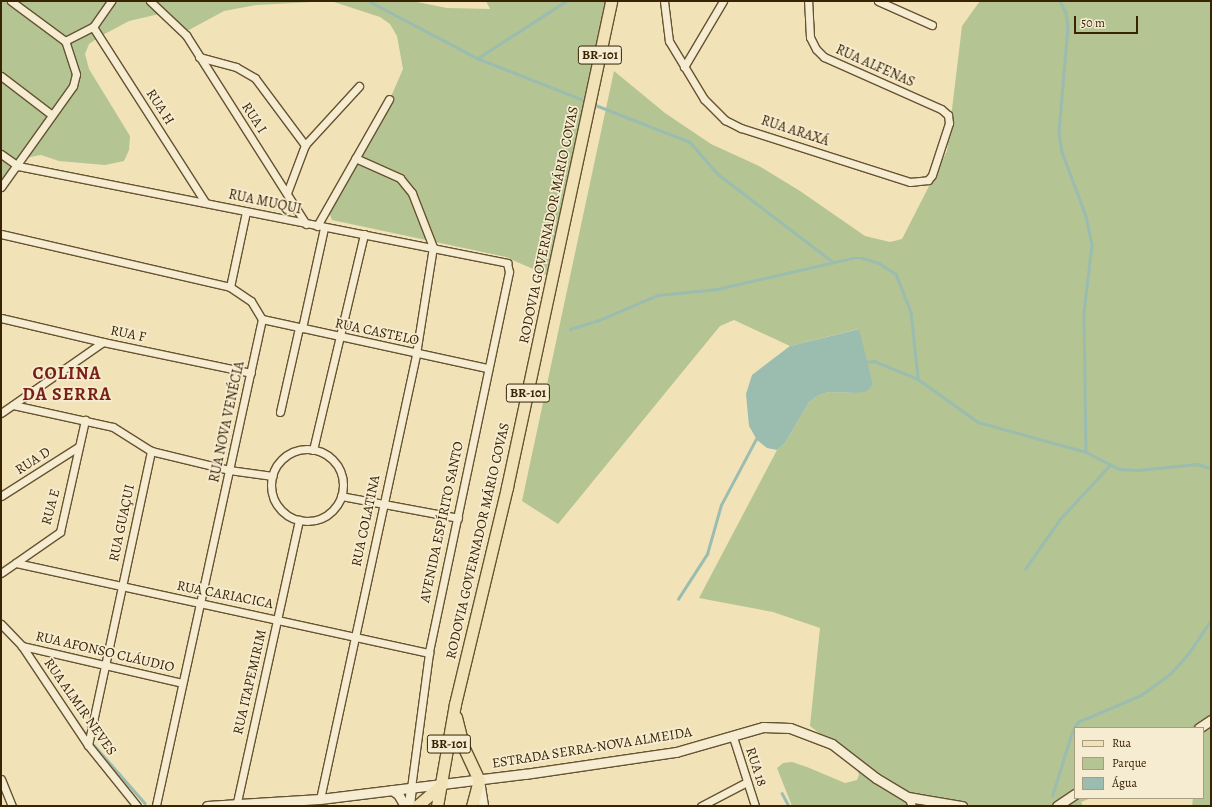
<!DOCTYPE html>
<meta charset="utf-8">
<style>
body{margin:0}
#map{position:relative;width:1212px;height:807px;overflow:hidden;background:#f1e2b8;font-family:Alegreya,serif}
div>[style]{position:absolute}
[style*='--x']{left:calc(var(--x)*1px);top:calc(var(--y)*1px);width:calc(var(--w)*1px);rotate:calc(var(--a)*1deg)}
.green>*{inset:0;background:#b4c493}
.water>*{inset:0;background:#9bbdb0}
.stream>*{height:2.5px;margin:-1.25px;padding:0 1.25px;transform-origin:1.25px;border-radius:1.25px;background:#9bbdb0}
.roads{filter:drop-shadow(1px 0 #665330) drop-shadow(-1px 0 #665330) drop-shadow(0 1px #665330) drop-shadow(0 -1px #665330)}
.minor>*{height:7px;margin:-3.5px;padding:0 3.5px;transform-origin:3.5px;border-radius:3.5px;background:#f6ecd1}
.minor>.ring{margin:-3.5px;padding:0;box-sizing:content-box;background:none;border:7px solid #f6ecd1;border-radius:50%}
.tertiary>*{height:9px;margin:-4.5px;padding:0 4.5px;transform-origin:4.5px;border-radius:4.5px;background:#f6ecd1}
.primary>*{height:11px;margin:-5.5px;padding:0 5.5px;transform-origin:5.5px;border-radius:5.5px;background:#f1e2b8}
span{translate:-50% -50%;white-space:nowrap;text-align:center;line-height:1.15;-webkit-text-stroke:3.5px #f6ecd1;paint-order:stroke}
.shield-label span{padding:1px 3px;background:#f6ecd1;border:1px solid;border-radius:3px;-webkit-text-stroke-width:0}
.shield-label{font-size:13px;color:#382303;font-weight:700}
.street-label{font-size:14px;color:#382303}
.district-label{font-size:18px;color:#7a1f14;font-weight:700;letter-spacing:1px}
.frame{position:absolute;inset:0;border:2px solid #382303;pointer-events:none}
.legend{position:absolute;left:1074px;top:727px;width:130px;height:72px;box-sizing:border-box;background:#f6ecd1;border:1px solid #aa9c7f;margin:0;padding:5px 7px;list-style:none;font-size:12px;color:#382303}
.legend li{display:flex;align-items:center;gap:8px;height:20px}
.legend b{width:20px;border:1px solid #aa9c7f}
.scale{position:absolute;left:1074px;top:16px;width:64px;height:18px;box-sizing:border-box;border:2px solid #382303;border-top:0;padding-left:5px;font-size:12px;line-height:14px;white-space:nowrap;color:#382303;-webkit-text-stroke:3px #f6ecd1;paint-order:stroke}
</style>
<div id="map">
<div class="green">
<i style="clip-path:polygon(1px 1px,412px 1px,447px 8px,490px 9px,486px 1px,608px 1px,549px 276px,506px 257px,332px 220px,329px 212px,374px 136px,403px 69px,397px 36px,390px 24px,380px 17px,331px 1px,256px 5px,224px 11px,187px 31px,173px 17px,159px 14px,129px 21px,99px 37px,89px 44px,85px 54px,89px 69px,130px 136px,129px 150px,124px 161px,105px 165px,59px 161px,41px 155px,25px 158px,1px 183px)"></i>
<i style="clip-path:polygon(980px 1px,1211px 1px,1211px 806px,1192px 806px,1193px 798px,1203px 798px,1203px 728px,1075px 728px,1075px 798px,1091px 798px,1081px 802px,1083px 806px,792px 806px,777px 768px,783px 763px,792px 762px,807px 767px,845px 783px,857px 780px,859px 775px,854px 760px,810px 726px,820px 628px,773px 612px,699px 598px,777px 450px,785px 443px,809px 402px,819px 395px,829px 392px,855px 393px,873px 384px,858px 329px,790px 346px,734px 320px,720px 326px,558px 524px,522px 501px,614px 71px,665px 113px,711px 144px,759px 166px,800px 191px,865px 236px,890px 242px,902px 239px,947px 151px,962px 26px)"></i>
</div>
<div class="water">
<i style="clip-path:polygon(859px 329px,873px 384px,867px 391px,855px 393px,829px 392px,819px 395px,809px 402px,785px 443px,777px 450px,767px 448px,757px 440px,749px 426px,746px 394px,752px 375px,790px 346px)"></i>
</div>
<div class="stream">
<i style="--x:369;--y:1;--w:122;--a:27.8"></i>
<i style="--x:477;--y:58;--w:117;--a:21.5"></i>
<i style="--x:1060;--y:1;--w:13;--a:63"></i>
<i style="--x:1066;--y:13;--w:14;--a:82"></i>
<i style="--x:1068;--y:27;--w:106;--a:94.9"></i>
<i style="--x:1059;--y:133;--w:19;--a:81"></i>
<i style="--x:1062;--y:152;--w:68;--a:69.4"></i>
<i style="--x:1086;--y:216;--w:30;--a:78"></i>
<i style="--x:1092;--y:245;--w:67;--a:96.8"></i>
<i style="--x:1084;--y:312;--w:140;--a:89.2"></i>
<i style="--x:478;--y:58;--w:105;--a:-32.9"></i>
<i style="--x:593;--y:104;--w:104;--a:21.4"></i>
<i style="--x:690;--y:142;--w:43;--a:48.8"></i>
<i style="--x:718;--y:174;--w:145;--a:37.4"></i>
<i style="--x:570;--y:329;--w:28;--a:-17"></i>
<i style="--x:597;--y:321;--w:66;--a:-23.1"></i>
<i style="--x:658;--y:295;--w:59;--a:-5.8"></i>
<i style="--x:717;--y:289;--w:139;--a:-12.9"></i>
<i style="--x:852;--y:258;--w:10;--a:0"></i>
<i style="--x:862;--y:258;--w:18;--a:16"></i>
<i style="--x:879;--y:263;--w:20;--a:33"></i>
<i style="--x:896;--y:274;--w:41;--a:68.5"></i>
<i style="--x:911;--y:312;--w:66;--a:83.9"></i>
<i style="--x:865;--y:362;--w:9;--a:-6"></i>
<i style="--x:874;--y:361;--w:48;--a:22.2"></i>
<i style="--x:918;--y:379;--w:74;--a:35.6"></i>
<i style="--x:978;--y:422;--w:112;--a:15.5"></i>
<i style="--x:1086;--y:452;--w:37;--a:27"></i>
<i style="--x:1119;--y:469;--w:19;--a:3"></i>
<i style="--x:1138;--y:470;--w:59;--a:-5.8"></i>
<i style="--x:1197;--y:464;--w:15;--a:16"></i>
<i style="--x:1025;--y:569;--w:61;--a:-55"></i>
<i style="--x:1060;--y:519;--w:74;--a:-47.2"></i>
<i style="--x:678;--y:599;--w:54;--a:-57.2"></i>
<i style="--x:707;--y:554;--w:51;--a:-74.1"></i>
<i style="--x:721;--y:505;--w:77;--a:-62.1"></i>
<i style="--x:62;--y:700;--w:40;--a:55.1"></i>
<i style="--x:94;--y:745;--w:77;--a:48.7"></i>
<i style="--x:782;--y:793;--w:15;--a:62"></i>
<i style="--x:1052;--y:796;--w:67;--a:-72.6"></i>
<i style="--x:1072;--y:732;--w:12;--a:-59"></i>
<i style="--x:1078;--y:722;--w:69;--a:-23.2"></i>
<i style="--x:1141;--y:695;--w:36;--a:-36"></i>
<i style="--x:1170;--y:674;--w:27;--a:-48"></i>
<i style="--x:1188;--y:654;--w:41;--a:-55.9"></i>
</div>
<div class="roads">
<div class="minor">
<i style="--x:11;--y:1;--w:67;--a:36.5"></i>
<i style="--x:150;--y:1;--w:50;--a:43.4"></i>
<i style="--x:186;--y:35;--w:224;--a:57.6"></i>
<i style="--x:664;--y:1;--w:40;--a:82.9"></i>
<i style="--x:669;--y:41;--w:68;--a:58.9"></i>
<i style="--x:704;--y:99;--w:30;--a:45"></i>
<i style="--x:725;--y:120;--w:18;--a:27"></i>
<i style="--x:741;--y:128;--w:177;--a:17.7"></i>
<i style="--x:910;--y:182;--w:18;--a:-6"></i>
<i style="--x:928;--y:180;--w:6;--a:-51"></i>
<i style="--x:932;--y:175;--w:55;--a:-71.9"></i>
<i style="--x:949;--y:123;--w:8;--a:-97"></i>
<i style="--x:948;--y:115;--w:9;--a:-139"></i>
<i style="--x:941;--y:109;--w:128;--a:-156"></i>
<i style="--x:824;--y:57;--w:11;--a:-135"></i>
<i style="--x:816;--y:49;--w:13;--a:-117"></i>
<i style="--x:810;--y:37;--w:36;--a:-93"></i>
<i style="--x:878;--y:1;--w:59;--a:24"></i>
<i style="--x:93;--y:27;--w:208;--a:57.4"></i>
<i style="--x:199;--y:57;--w:38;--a:15"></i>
<i style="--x:236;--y:67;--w:22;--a:30"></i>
<i style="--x:255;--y:78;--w:84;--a:53.3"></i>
<i style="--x:684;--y:67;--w:77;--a:-59.4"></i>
<i style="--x:1;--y:76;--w:64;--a:37.4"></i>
<i style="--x:1;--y:154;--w:21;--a:35"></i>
<i style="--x:18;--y:166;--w:499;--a:11.2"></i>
<i style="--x:507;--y:263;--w:9;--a:77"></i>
<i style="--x:509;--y:272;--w:389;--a:101.9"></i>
<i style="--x:429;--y:653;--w:136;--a:97.6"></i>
<i style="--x:1;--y:187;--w:124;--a:-54.5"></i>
<i style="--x:73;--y:86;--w:12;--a:-76"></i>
<i style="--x:76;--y:74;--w:35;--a:-108"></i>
<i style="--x:65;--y:41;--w:31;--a:-27"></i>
<i style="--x:93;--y:27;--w:32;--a:-55"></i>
<i style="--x:287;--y:193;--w:51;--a:-69.4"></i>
<i style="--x:305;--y:145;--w:80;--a:-47.5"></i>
<i style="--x:317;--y:226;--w:146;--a:-60.4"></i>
<i style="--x:1;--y:234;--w:235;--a:13"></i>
<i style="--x:230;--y:287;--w:25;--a:34"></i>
<i style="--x:251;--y:301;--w:21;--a:59"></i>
<i style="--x:262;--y:319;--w:498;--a:102.3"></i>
<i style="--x:230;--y:287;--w:77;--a:-78"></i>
<i style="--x:1;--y:318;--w:105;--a:13.2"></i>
<i style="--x:103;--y:342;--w:151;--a:11.8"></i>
<i style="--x:262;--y:319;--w:229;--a:12.3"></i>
<i style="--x:302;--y:328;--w:102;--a:-77.6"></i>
<i style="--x:13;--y:405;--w:102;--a:12.4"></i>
<i style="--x:113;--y:427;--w:45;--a:32.3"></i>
<i style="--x:151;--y:451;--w:80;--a:13.7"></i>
<i style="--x:229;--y:470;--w:44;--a:7.8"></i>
<i style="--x:280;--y:412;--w:86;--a:-77.3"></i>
<i style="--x:1;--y:413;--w:124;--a:-34.8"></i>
<i class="ring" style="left:271px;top:449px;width:65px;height:65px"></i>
<i style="--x:313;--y:450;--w:222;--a:-76.7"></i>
<i style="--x:1;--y:496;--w:91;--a:-32.5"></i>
<i style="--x:341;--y:496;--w:119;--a:10.6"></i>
<i style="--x:16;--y:563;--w:423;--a:12.3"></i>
<i style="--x:1;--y:573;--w:72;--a:-34.8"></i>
<i style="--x:60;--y:532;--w:115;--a:-77.4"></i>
<i style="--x:1;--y:624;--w:30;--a:46"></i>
<i style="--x:22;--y:646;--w:119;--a:56.3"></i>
<i style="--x:88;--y:745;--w:78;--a:51.2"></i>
<i style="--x:22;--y:646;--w:164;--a:13"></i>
<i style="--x:733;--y:737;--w:72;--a:72.3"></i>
<i style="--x:88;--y:745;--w:301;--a:-77.9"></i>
<i style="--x:1;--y:779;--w:29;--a:68"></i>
<i style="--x:908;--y:797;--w:10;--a:66"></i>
<i style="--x:320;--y:799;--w:455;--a:-77.8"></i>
<i style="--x:416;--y:354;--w:108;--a:-81"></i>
<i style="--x:433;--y:247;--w:58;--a:-111.3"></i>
<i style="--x:412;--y:193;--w:19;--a:-129"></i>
<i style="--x:400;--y:178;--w:49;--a:-156"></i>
<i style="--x:237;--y:802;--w:289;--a:-77.6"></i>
<i style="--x:701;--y:806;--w:52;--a:-27.6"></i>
</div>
<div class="tertiary">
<i style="--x:1199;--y:728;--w:14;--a:-34"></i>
<i style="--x:479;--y:780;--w:26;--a:81"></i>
<i style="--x:392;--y:790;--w:7;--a:34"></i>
<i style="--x:398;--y:794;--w:14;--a:60"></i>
<i style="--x:207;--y:806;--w:113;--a:-3.5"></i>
<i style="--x:320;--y:799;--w:207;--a:-7"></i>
<i style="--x:525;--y:774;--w:153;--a:-8.3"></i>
<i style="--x:676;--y:752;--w:91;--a:-16"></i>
<i style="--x:763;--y:727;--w:27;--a:2"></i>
<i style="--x:790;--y:728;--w:45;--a:20.9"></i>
<i style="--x:832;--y:744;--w:56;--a:37.7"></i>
<i style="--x:876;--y:778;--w:37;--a:31"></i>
<i style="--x:908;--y:797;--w:55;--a:9.5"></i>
<i style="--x:409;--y:806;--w:18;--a:-84"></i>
<i style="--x:1057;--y:806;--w:22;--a:-34"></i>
</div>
<div class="primary">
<i style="--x:456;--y:717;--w:30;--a:76"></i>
<i style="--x:463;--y:746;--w:38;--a:65"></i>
<i style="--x:479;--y:780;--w:27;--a:105"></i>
<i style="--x:417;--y:806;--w:33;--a:-41"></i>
<i style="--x:437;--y:806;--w:104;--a:-80"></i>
<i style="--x:455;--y:704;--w:223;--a:-76.5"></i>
<i style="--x:507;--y:487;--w:497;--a:-77.9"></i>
</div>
</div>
<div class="shield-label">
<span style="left:600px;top:55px">BR-101</span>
<span style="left:528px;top:393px">BR-101</span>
<span style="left:449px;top:744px">BR-101</span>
</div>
<div class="street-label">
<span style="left:875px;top:66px;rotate:24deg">RUA ALFENAS</span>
<span style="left:160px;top:107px;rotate:57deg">RUA H</span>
<span style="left:254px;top:118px;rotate:57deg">RUA I</span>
<span style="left:795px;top:131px;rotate:18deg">RUA ARAXÁ</span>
<span style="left:265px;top:202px;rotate:12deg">RUA MUQUI</span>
<span style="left:549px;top:225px;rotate:-78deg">RODOVIA GOVERNADOR MÁRIO COVAS</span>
<span style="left:377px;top:332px;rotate:12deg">RUA CASTELO</span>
<span style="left:128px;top:334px;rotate:12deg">RUA F</span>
<span style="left:227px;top:422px;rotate:-78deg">RUA NOVA VENÉCIA</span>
<span style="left:33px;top:461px;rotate:-33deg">RUA D</span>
<span style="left:51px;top:507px;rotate:-75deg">RUA E</span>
<span style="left:366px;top:521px;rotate:-78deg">RUA COLATINA</span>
<span style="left:442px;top:522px;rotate:-78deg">AVENIDA ESPÍRITO SANTO</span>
<span style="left:122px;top:523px;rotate:-78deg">RUA GUAÇUI</span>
<span style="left:478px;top:541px;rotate:-77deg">RODOVIA GOVERNADOR MÁRIO COVAS</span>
<span style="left:225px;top:595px;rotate:11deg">RUA CARIACICA</span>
<span style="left:105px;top:652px;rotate:13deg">RUA AFONSO CLÁUDIO</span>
<span style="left:250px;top:682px;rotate:-77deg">RUA ITAPEMIRIM</span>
<span style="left:80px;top:707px;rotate:55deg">RUA ALMIR NEVES</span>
<span style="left:592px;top:748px;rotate:-9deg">ESTRADA SERRA-NOVA ALMEIDA</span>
<span style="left:756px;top:767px;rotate:72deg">RUA 18</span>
</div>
<div class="district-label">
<span style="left:67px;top:384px">COLINA<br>DA SERRA</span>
</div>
<div class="frame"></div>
<ul class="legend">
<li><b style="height:5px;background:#f1e2b8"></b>Rua</li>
<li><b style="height:11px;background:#b4c493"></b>Parque</li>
<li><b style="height:11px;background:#9bbdb0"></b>Água</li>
</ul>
<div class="scale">50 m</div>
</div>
